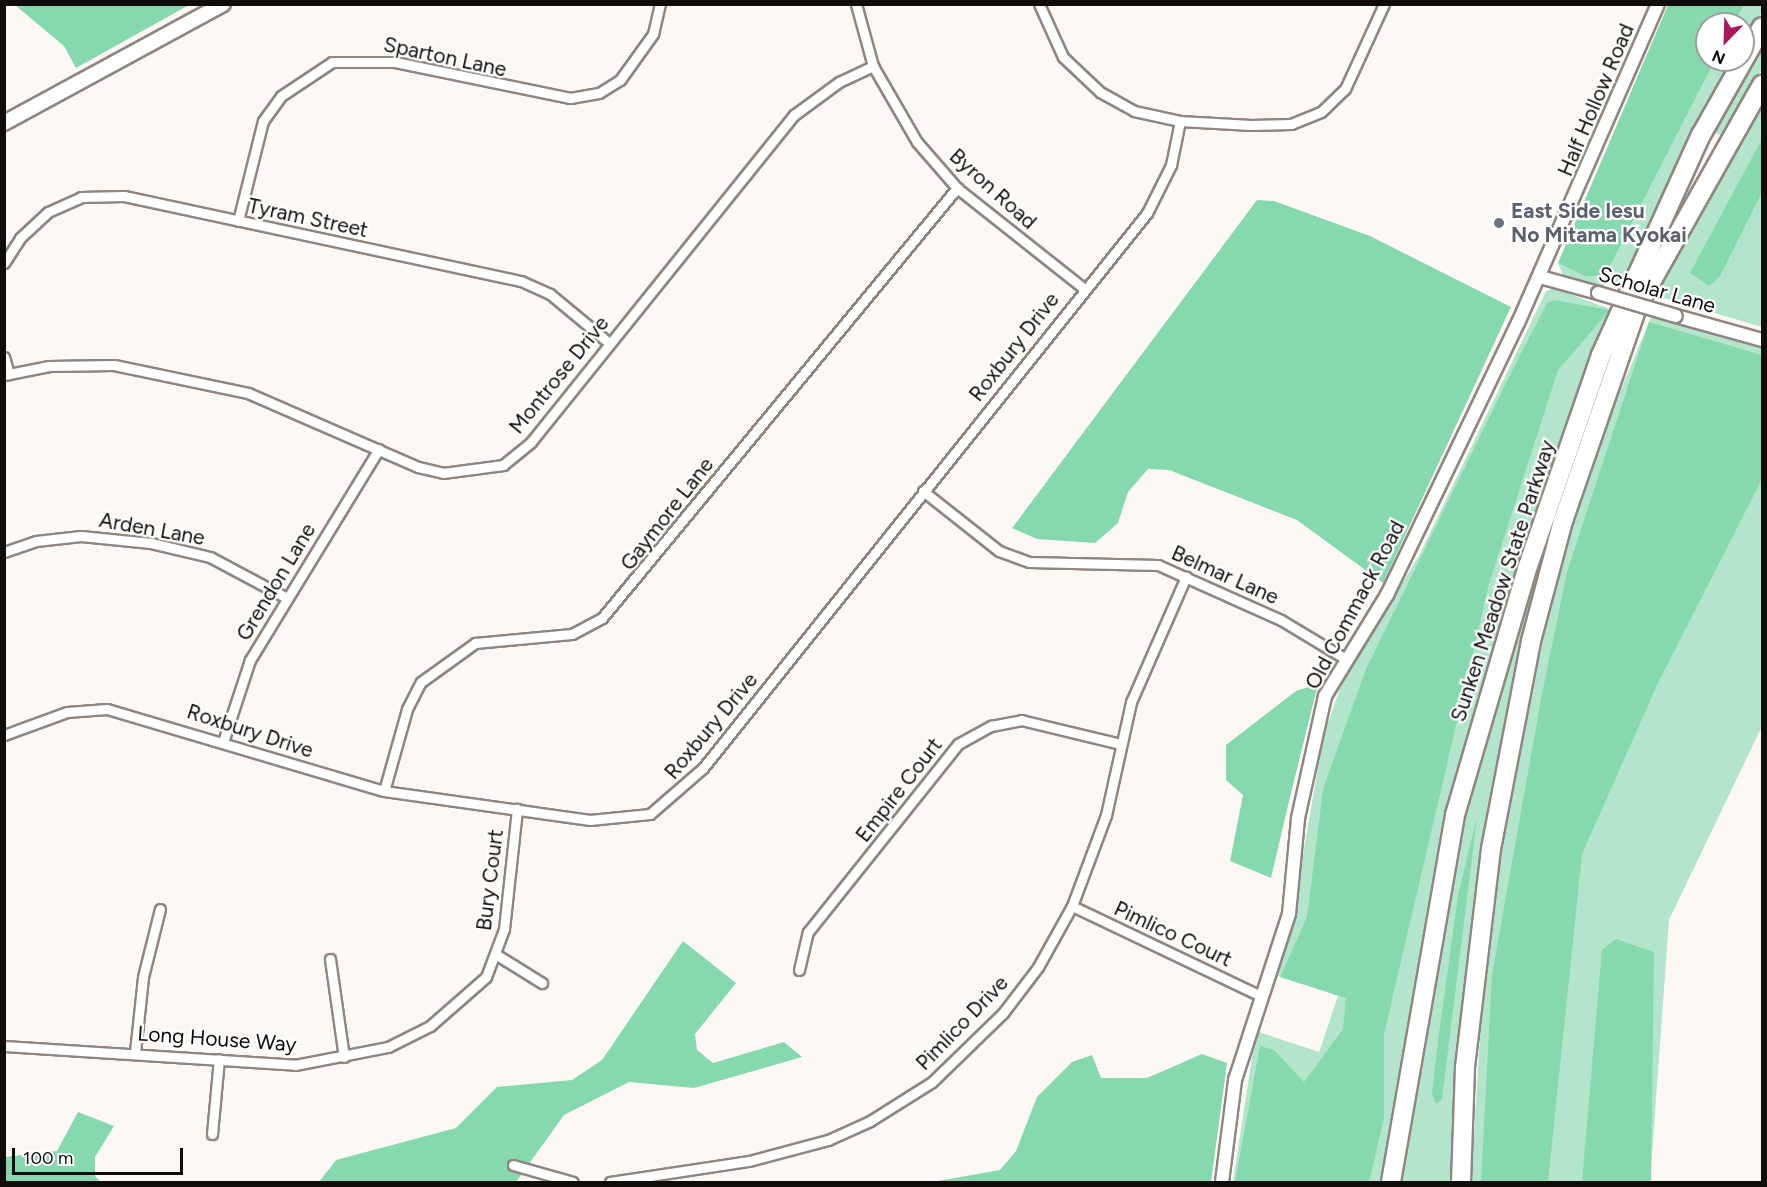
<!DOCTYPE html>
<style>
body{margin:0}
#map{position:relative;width:1767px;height:1187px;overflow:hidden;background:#fef8f4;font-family:Figtree,sans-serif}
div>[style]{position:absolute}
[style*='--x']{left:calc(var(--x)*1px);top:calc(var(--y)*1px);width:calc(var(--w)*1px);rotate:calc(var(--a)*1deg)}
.green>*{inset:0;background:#b2e5c9}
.forest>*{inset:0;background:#86d9ae}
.roads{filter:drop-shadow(2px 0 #8f8680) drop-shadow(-2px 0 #8f8680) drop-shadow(0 2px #8f8680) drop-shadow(0 -2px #8f8680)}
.minor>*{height:9px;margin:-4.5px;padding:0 4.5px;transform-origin:4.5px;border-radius:4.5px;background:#fff}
.tertiary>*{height:12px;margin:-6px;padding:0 6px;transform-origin:6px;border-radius:6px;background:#fff}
.secondary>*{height:14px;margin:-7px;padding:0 7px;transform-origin:7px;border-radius:7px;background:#fff}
.motorway>*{height:18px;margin:-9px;padding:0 9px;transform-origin:9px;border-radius:9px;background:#fff}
.bridges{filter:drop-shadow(2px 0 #8f8680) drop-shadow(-2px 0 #8f8680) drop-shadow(0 2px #8f8680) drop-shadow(0 -2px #8f8680)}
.tertiary-bridge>*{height:12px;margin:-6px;padding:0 6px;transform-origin:6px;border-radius:6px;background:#fff}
.dots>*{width:16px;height:16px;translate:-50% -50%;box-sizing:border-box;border:3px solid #fff;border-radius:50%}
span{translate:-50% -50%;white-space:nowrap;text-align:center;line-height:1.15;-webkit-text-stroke:4.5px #fff;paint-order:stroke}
.street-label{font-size:21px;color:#100c0a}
.worship-label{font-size:21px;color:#5b616d;font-weight:700}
.left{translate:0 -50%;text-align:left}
.frame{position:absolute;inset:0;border:6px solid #100c0a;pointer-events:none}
.north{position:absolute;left:1695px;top:12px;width:60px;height:60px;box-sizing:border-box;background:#fff;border:2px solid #9f9e9d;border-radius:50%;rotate:203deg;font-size:16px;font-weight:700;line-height:24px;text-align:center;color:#100c0a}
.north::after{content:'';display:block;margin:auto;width:21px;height:27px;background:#a7195a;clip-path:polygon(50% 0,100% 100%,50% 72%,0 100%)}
.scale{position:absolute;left:12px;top:1148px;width:171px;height:27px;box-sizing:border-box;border:3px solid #100c0a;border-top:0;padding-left:8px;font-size:18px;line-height:21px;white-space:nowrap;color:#100c0a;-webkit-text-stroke:4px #fff;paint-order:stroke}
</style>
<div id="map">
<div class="green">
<i style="clip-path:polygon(1744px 5px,1762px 5px,1762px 12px,1743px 44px,1743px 24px,1734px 24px)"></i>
<i style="clip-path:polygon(1762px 40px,1762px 69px,1720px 135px,1712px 131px)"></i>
<i style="clip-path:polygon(1715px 60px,1733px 60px,1645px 242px,1640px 240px,1624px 286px,1606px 281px,1604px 287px,1563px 275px,1558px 263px,1584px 276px,1605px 276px)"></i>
<i style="clip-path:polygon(1762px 97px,1762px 327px,1654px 295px)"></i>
<i style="clip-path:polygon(1554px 288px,1615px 311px,1464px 762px,1424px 935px,1385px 1182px,1233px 1182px,1256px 1031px,1319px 1052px,1338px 996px,1274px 974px,1292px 917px,1324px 734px,1342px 683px,1420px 554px,1546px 291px)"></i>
<i style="clip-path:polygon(1652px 315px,1762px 348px,1762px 726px,1669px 920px,1650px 1182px,1471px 1182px,1487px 922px,1514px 759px,1549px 599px,1590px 464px)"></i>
<i style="clip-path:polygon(1539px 556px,1548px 557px,1519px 671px,1456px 1182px,1401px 1182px,1416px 1065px,1470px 796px)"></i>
</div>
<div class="forest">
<i style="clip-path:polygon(15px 5px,189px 5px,76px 68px,64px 46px)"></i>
<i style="clip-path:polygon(1668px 5px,1744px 5px,1734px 24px,1707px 24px,1707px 60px,1715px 60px,1605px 276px,1584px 276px,1558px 263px)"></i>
<i style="clip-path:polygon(1762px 139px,1762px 192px,1720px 276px,1709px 286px,1690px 273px)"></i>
<i style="clip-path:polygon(1257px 200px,1274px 201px,1370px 236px,1511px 307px,1383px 583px,1297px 520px,1169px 470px,1148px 469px,1128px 492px,1118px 523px,1095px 543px,1037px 539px,1012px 528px)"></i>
<i style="clip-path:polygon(1554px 300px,1610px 310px,1558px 370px,1489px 584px,1384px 1034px,1384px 1118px,1369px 1182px,1235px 1182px,1260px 1046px,1274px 1050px,1304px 1082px,1343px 1029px,1346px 998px,1280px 977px,1307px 917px,1323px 789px,1366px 669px,1511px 373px,1547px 303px)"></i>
<i style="clip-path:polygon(1649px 322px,1762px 355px,1762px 479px,1658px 683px,1582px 854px,1548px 1182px,1481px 1182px,1492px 975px,1541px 699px,1567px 572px)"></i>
<i style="clip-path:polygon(1318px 684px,1290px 797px,1271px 878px,1230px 861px,1243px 795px,1226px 780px,1226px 745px,1296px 691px)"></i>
<i style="clip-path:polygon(1477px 817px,1442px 1099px,1436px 1104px,1432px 1094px,1438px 1041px,1458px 896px)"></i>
<i style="clip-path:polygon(1616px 939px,1654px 952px,1651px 1182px,1582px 1182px,1602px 950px)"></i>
<i style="clip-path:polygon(683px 941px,736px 983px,695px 1034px,697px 1050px,713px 1063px,784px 1042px,802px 1057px,694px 1088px,629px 1082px,564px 1115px,516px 1182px,319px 1182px,336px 1160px,456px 1128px,497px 1087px,572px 1080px,602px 1060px)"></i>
<i style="clip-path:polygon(1202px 1054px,1227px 1063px,1211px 1182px,932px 1182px,1000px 1170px,1016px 1151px,1037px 1097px,1072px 1062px,1092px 1055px,1101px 1078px,1147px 1078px)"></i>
<i style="clip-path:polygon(78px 1112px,114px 1126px,95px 1157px,95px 1176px,101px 1182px,5px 1182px,5px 1157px,57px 1151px)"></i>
</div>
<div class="roads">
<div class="minor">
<i style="--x:856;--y:4;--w:64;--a:74.7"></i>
<i style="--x:873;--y:66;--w:88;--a:59.9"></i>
<i style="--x:917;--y:142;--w:61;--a:49"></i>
<i style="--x:957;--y:188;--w:161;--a:38.4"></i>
<i style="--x:1039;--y:4;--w:58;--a:65.6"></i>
<i style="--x:1063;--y:57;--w:51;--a:43.4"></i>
<i style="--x:1100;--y:92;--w:39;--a:29"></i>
<i style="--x:1134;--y:111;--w:47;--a:12.3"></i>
<i style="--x:1180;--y:121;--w:71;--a:3.2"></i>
<i style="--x:1251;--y:125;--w:40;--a:-1.4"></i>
<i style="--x:1291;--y:124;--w:32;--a:-22"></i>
<i style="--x:1321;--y:112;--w:33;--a:-44"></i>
<i style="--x:1345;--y:89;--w:94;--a:-65.4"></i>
<i style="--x:238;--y:221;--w:103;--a:-76"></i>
<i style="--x:263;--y:121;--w:31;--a:-54"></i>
<i style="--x:281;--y:96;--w:61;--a:-33.7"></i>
<i style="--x:332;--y:62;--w:63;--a:0"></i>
<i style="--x:395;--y:62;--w:179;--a:11.6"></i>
<i style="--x:570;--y:98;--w:29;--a:-10"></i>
<i style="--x:599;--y:93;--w:25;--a:-32"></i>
<i style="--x:620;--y:80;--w:57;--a:-54.3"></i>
<i style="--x:653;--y:34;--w:31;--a:-77"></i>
<i style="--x:4;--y:263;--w:30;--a:-57"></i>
<i style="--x:20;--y:238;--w:38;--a:-43"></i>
<i style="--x:48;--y:212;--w:36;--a:-24"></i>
<i style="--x:81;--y:197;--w:43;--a:-1.3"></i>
<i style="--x:124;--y:196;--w:406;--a:12.1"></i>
<i style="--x:521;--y:281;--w:32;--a:24"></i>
<i style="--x:550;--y:294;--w:77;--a:39.7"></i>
<i style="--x:4;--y:357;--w:18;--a:74"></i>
<i style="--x:4;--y:375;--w:46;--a:-11.3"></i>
<i style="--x:49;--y:366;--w:65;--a:-0.9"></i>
<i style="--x:114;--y:365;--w:137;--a:11.8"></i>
<i style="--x:248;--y:393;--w:185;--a:23.5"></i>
<i style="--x:418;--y:467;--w:26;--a:13"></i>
<i style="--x:443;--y:473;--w:61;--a:-7.6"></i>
<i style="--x:503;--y:465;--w:36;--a:-39"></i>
<i style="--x:531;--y:442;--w:420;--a:-51.2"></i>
<i style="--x:794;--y:115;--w:56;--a:-36.3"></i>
<i style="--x:839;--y:82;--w:38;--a:-25"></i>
<i style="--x:923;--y:491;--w:97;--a:38.3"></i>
<i style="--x:999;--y:551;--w:32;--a:20"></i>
<i style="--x:1029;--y:562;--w:129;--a:1.3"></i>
<i style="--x:1158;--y:565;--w:135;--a:24.1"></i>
<i style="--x:1281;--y:620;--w:74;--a:31.1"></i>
<i style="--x:4;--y:552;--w:34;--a:-19"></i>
<i style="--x:36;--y:541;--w:45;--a:-6.3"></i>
<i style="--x:81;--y:536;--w:70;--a:5.7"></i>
<i style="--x:151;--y:543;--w:61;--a:13.3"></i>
<i style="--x:210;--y:557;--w:85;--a:28.1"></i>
<i style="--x:4;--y:735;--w:67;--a:-20.1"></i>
<i style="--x:67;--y:712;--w:40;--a:-4.3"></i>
<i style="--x:107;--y:709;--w:289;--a:16.5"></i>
<i style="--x:384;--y:791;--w:208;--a:8"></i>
<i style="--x:590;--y:820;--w:60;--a:-5.7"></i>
<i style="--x:650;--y:814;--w:70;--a:-41"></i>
<i style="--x:703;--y:768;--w:711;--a:-51.34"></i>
<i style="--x:1147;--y:213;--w:54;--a:-63.4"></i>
<i style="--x:1171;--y:165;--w:45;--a:-78.4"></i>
<i style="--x:223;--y:742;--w:86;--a:-71.8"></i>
<i style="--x:250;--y:660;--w:247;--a:-58.6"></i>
<i style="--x:384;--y:791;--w:85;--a:-74.3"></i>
<i style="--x:407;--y:709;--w:30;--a:-63"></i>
<i style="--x:421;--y:682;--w:67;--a:-35.8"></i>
<i style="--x:475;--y:643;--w:97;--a:-5.3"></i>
<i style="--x:572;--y:634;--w:34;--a:-28"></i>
<i style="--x:602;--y:618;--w:558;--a:-50.46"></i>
<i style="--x:1072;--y:906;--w:207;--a:25.5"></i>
<i style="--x:497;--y:955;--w:53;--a:31.9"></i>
<i style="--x:330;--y:959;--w:99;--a:81.9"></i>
<i style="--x:799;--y:970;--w:39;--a:-77"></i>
<i style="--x:808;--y:932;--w:241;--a:-51.4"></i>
<i style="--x:958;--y:744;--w:38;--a:-29"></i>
<i style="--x:991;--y:726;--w:31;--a:-11"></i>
<i style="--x:1021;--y:720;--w:102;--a:13.6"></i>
<i style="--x:4;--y:1046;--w:292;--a:3.7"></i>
<i style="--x:295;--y:1065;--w:95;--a:-11"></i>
<i style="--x:388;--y:1047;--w:47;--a:-26.6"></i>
<i style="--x:430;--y:1026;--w:74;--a:-41.2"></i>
<i style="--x:486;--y:977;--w:51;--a:-69.4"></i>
<i style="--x:504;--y:929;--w:121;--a:-83.8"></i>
<i style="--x:135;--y:1052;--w:75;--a:-83.9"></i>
<i style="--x:143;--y:977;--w:70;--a:-76"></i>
<i style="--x:212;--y:1134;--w:75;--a:-84.7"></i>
<i style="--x:513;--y:1165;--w:62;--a:15.8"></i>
<i style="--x:610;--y:1182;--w:141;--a:-8.6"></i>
<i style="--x:749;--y:1161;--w:82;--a:-14.9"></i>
<i style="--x:828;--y:1140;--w:46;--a:-24.3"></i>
<i style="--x:870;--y:1121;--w:73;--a:-32.2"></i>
<i style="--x:932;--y:1082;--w:99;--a:-44.2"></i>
<i style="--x:1003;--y:1013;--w:58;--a:-52.7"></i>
<i style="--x:1038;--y:967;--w:70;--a:-60.9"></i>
<i style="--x:1072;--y:906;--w:97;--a:-69.5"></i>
<i style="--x:1106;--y:815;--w:116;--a:-77.5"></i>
<i style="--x:1131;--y:702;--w:137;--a:-66.3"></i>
</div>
<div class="tertiary">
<i style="--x:1540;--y:277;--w:60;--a:15.4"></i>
<i style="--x:1676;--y:316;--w:89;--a:15.6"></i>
<i style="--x:1222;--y:1182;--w:103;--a:-82.7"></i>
<i style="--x:1235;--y:1080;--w:175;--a:-72"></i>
<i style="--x:1289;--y:914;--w:96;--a:-84.6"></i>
<i style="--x:1298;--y:818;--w:125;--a:-77.5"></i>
<i style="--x:1325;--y:696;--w:119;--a:-58.5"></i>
<i style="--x:1387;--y:595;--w:302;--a:-64.3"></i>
<i style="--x:1518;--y:323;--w:348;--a:-66.3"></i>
</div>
<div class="secondary">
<i style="--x:4;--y:123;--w:249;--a:-28.5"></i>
</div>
<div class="motorway">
<i style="--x:1391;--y:1182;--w:373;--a:-80.1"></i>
<i style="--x:1455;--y:815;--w:259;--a:-73.7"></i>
<i style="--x:1528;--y:566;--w:223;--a:-70.9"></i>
<i style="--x:1601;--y:355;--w:242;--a:-65.6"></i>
<i style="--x:1701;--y:135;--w:124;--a:-60.5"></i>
<i style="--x:1461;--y:1182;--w:115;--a:-88"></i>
<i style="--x:1465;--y:1067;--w:220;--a:-83.2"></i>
<i style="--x:1491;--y:849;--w:212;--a:-79.1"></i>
<i style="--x:1531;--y:641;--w:124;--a:-75.1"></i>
<i style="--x:1563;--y:521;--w:229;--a:-70.9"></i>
<i style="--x:1638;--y:305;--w:253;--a:-60.6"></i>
</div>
</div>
<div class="bridges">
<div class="tertiary-bridge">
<i style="--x:1598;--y:293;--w:81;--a:16.4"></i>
</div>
</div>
<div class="dots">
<i style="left:1499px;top:223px;background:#6b7280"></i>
</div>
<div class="street-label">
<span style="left:445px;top:57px;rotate:12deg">Sparton Lane</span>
<span style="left:1596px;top:100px;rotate:-67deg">Half Hollow Road</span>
<span style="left:993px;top:189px;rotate:42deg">Byron Road</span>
<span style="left:308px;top:218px;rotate:12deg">Tyram Street</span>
<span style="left:1657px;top:290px;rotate:16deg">Scholar Lane</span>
<span style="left:1014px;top:347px;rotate:-52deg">Roxbury Drive</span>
<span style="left:559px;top:375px;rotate:-51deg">Montrose Drive</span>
<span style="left:667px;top:514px;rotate:-52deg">Gaymore Lane</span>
<span style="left:152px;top:529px;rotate:10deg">Arden Lane</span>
<span style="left:1225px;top:575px;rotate:24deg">Belmar Lane</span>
<span style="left:1503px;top:581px;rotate:-72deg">Sunken Meadow State Parkway</span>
<span style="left:276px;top:582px;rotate:-59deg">Grendon Lane</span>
<span style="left:1355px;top:605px;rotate:-62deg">Old Commack Road</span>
<span style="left:711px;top:726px;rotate:-50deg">Roxbury Drive</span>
<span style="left:250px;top:731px;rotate:18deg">Roxbury Drive</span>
<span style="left:899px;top:790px;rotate:-52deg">Empire Court</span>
<span style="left:490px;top:880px;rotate:-83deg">Bury Court</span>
<span style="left:1173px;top:934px;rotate:25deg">Pimlico Court</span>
<span style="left:962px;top:1023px;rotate:-46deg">Pimlico Drive</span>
<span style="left:217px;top:1039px;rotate:4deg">Long House Way</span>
</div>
<div class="worship-label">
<span class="left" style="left:1511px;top:223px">East Side Iesu<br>No Mitama Kyokai</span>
</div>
<div class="frame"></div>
<div class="north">N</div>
<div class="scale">100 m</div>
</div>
